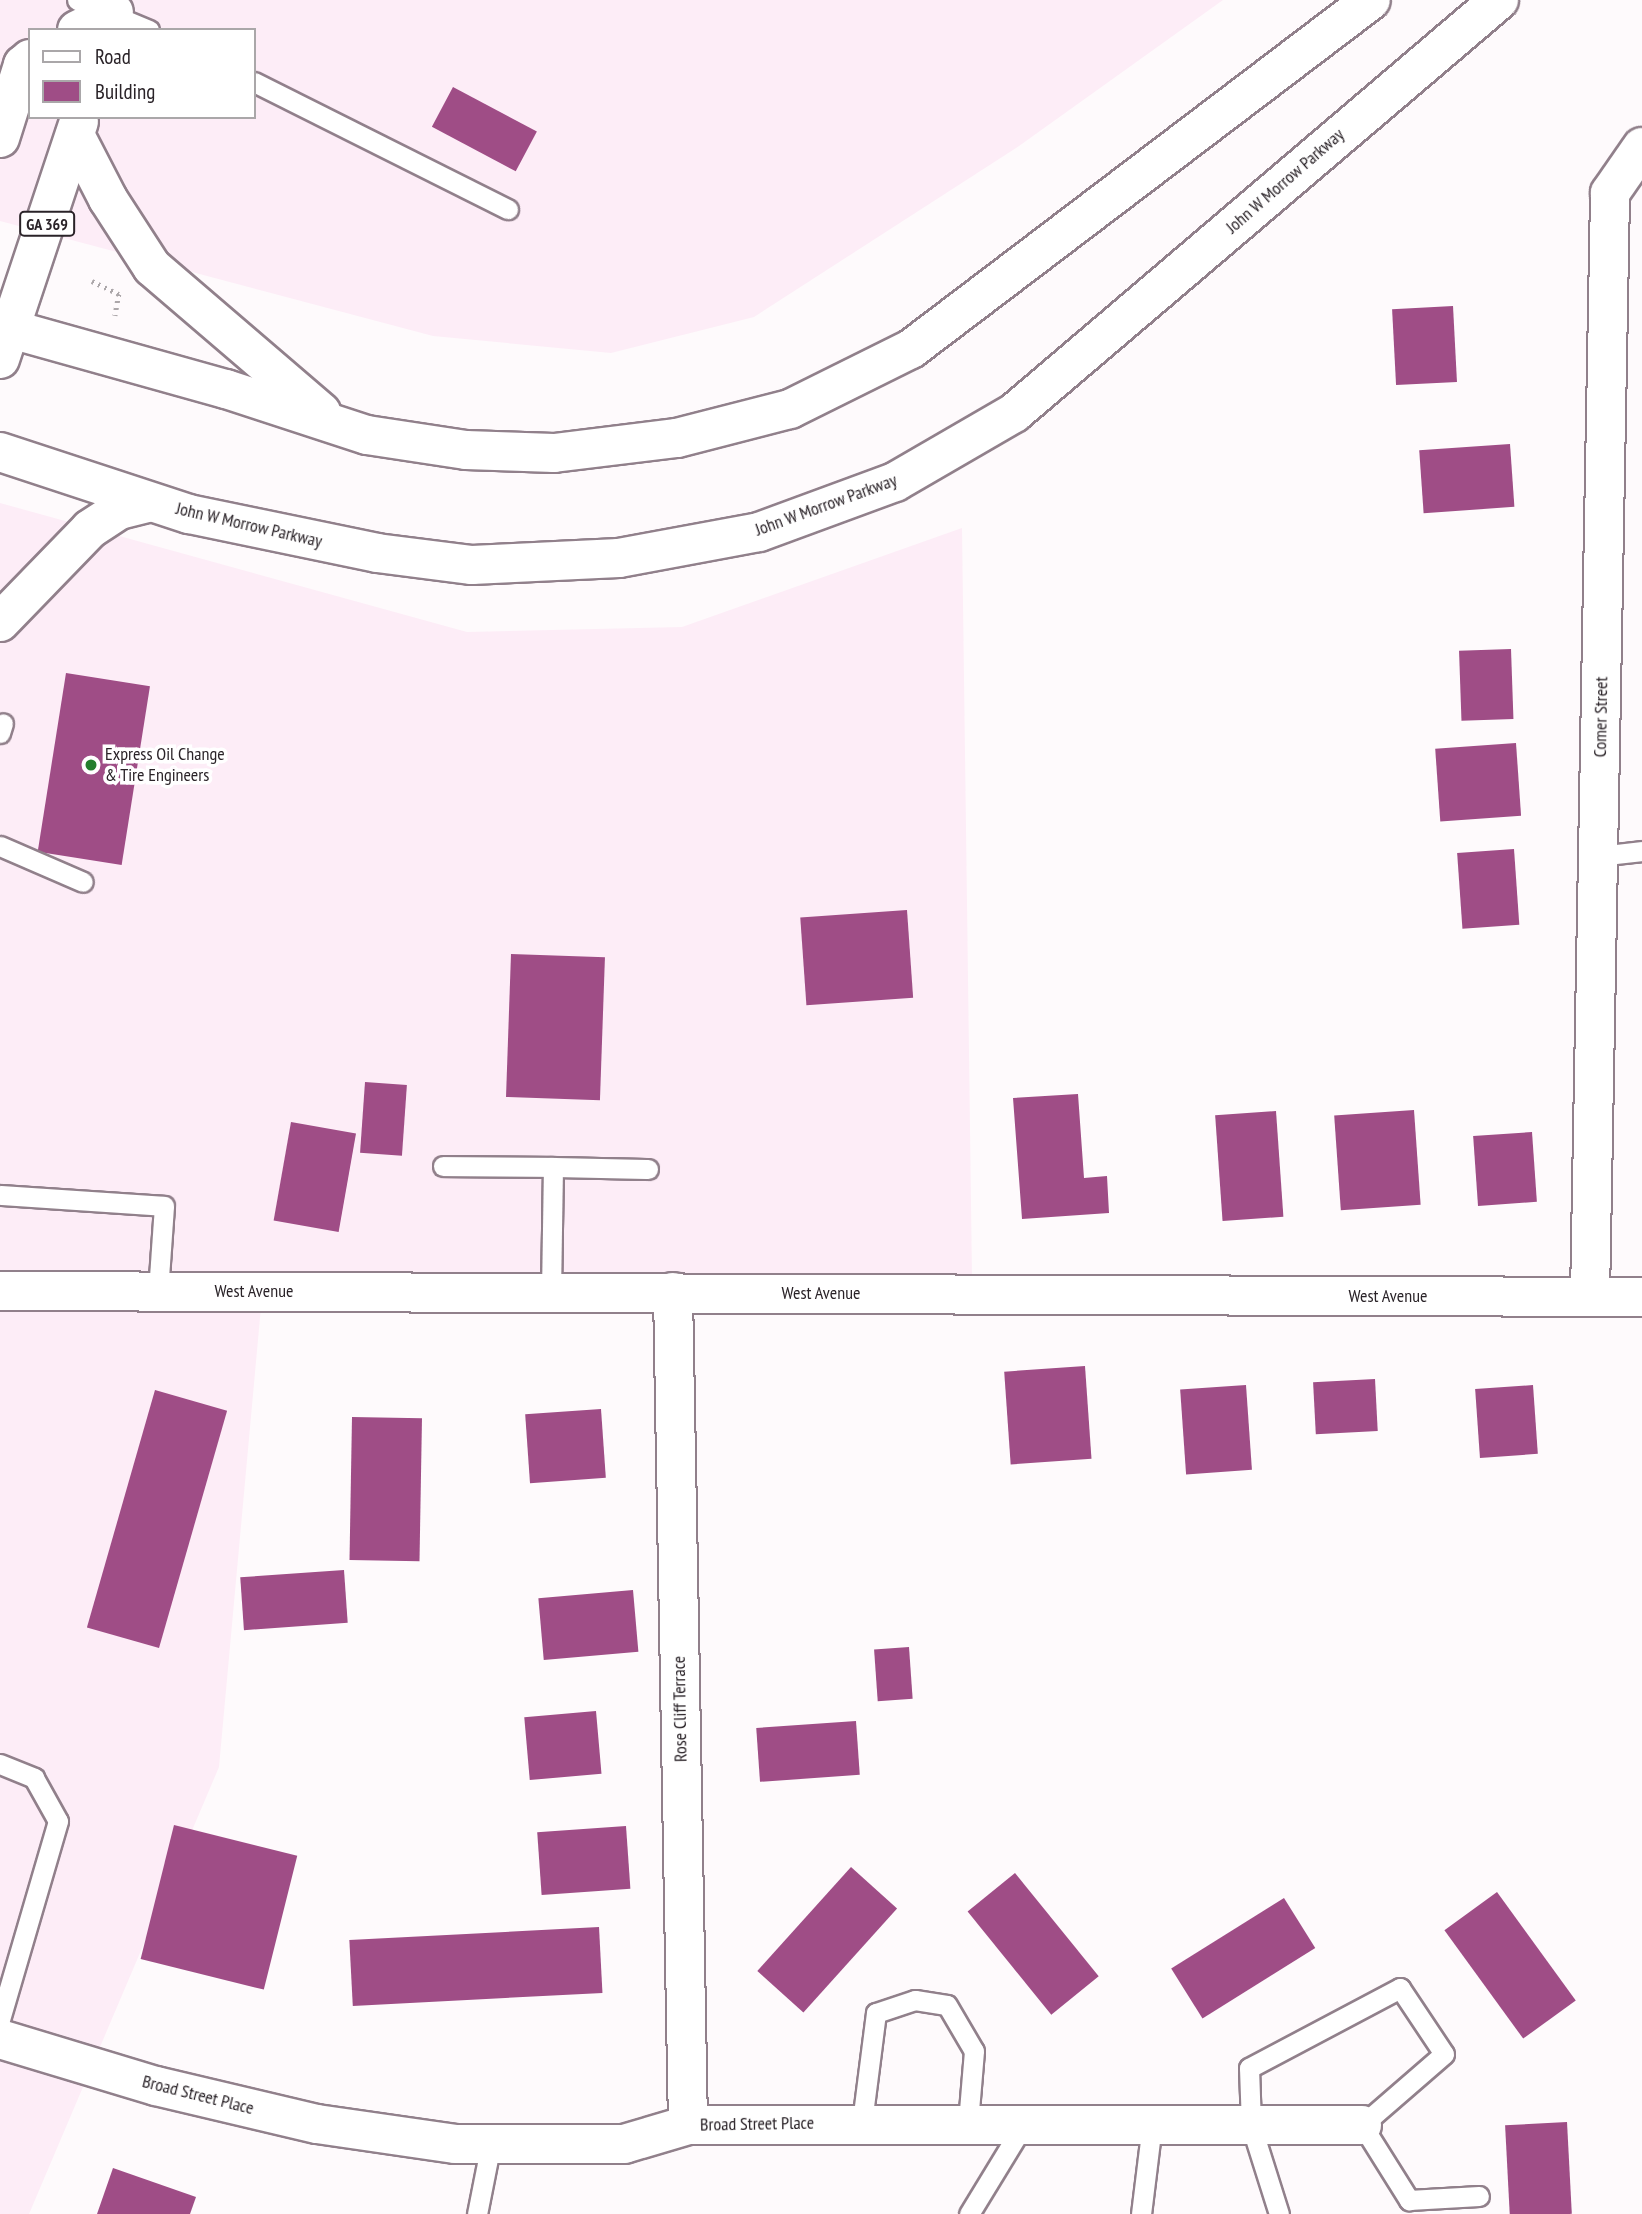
<!DOCTYPE html>
<style>
body{margin:0}
#map{position:relative;width:1642px;height:2214px;overflow:hidden;background:#fefafc;font-family:"PT Sans Narrow",sans-serif}
div>[style]{position:absolute}
[style*='--x']{left:calc(var(--x)*1px);top:calc(var(--y)*1px);width:calc(var(--w)*1px);rotate:calc(var(--a)*1deg)}
.built>*{inset:0;background:#fdedf7}
.building>*{inset:0;background:#9f4d86;transform-origin:0 0}
.path>*{height:4.5px;margin-top:-2.25px;transform-origin:0;background:repeating-linear-gradient(90deg,#aca7aa 0 2px,transparent 0 7px)}
.roads{filter:drop-shadow(2px 0 #91808b) drop-shadow(-2px 0 #91808b) drop-shadow(0 2px #91808b) drop-shadow(0 -2px #91808b)}
.service>*{height:19px;margin:-9.5px;padding:0 9.5px;transform-origin:9.5px;border-radius:9.5px;background:#fff}
.minor>*{height:38px;margin:-19px;padding:0 19px;transform-origin:19px;border-radius:19px;background:#fff}
.primary>*{height:38px;margin:-19px;padding:0 19px;transform-origin:19px;border-radius:19px;background:#fff}
.dots>*{width:19px;height:19px;translate:-50% -50%;box-sizing:border-box;border:4px solid #fff;border-radius:50%}
span{translate:-50% -50%;white-space:nowrap;text-align:center;line-height:1.15;-webkit-text-stroke:7px #fff;paint-order:stroke}
.shield-label span{padding:2px 5px;background:#fff;border:2px solid;border-radius:5px;-webkit-text-stroke-width:0}
.shield-label{font-size:16px;color:#2a2328;font-weight:700}
.street-label{font-size:18px;color:#2a2328}
.poi-label{font-size:18px;color:#2a2328}
.left{translate:0 -50%;text-align:left}
.legend{position:absolute;left:28px;top:28px;width:228px;height:91px;box-sizing:border-box;background:#fff;border:2px solid #aaa7a9;margin:0;padding:9px 12px;list-style:none;font-size:21px;color:#2a2328}
.legend li{display:flex;align-items:center;gap:14px;height:35px}
.legend b{width:35px;border:2px solid #aaa7a9}
</style>
<div id="map">
<div class="built">
<i style="clip-path:polygon(evenodd,0 0,1223px 0,1019px 146px,754px 317px,611px 353px,433px 336px,0 221px,0 0,30px 30px,254px 30px,254px 117px,30px 117px,30px 30px)"></i>
<i style="clip-path:polygon(0 503px,467px 632px,682px 627px,962px 528px,972px 1277px,263px 1285px,219px 1767px,29px 2214px,0 2214px)"></i>
</div>
<div class="building">
<i style="left:453px;top:87px;width:95px;height:45px;rotate:28deg"></i>
<i style="left:1453px;top:306px;width:76px;height:61px;rotate:87deg"></i>
<i style="left:1510px;top:444px;width:63px;height:91px;rotate:86deg"></i>
<i style="left:1511px;top:649px;width:70px;height:52px;rotate:88deg"></i>
<i style="left:66px;top:673px;width:85px;height:181px;rotate:9deg"></i>
<i style="left:1516px;top:743px;width:73px;height:81px;rotate:86deg"></i>
<i style="left:1514px;top:849px;width:76px;height:57px;rotate:86deg"></i>
<i style="left:907px;top:910px;width:88px;height:107px;rotate:86deg"></i>
<i style="left:511px;top:954px;width:94px;height:143px;rotate:2deg"></i>
<i style="left:365px;top:1082px;width:42px;height:71px;rotate:4deg"></i>
<i style="clip-path:polygon(1078px 1094px,1084px 1178px,1107px 1176px,1109px 1213px,1022px 1219px,1013px 1098px)"></i>
<i style="left:1414px;top:1110px;width:95px;height:80px;rotate:86deg"></i>
<i style="left:1276px;top:1111px;width:106px;height:61px;rotate:86deg"></i>
<i style="left:291px;top:1122px;width:66px;height:100px;rotate:10deg"></i>
<i style="left:1532px;top:1132px;width:70px;height:59px;rotate:86deg"></i>
<i style="left:1085px;top:1366px;width:93px;height:81px;rotate:86deg"></i>
<i style="left:1375px;top:1379px;width:52px;height:62px;rotate:87deg"></i>
<i style="left:1246px;top:1385px;width:85px;height:66px;rotate:86deg"></i>
<i style="left:1533px;top:1385px;width:69px;height:58px;rotate:86deg"></i>
<i style="left:155px;top:1390px;width:75px;height:247px;rotate:16deg"></i>
<i style="left:601px;top:1409px;width:69px;height:76px;rotate:86deg"></i>
<i style="left:352px;top:1417px;width:70px;height:143px;rotate:1deg"></i>
<i style="left:344px;top:1570px;width:53px;height:104px;rotate:86deg"></i>
<i style="left:633px;top:1590px;width:62px;height:95px;rotate:85deg"></i>
<i style="left:909px;top:1647px;width:52px;height:35px;rotate:86deg"></i>
<i style="left:596px;top:1711px;width:63px;height:72px;rotate:85deg"></i>
<i style="left:856px;top:1721px;width:54px;height:100px;rotate:86deg"></i>
<i style="left:174px;top:1825px;width:127px;height:138px;rotate:14deg"></i>
<i style="left:626px;top:1826px;width:63px;height:89px;rotate:86deg"></i>
<i style="left:851px;top:1867px;width:62px;height:140px;rotate:42deg"></i>
<i style="left:1015px;top:1873px;width:133px;height:61px;rotate:51deg"></i>
<i style="left:1497px;top:1892px;width:134px;height:65px;rotate:54deg"></i>
<i style="left:1284px;top:1898px;width:59px;height:133px;rotate:58deg"></i>
<i style="left:599px;top:1927px;width:66px;height:250px;rotate:87deg"></i>
<i style="left:1567px;top:2122px;width:92px;height:62px;rotate:87deg"></i>
<i style="clip-path:polygon(113px 2168px,196px 2197px,190px 2214px,97px 2214px)"></i>
</div>
<div class="path">
<i style="--x:92;--y:281;--w:30;--a:26"></i>
<i style="--x:119;--y:294;--w:22;--a:100"></i>
</div>
<div class="roads">
<div class="service">
<i style="--x:77;--y:0;--w:78;--a:22.6"></i>
<i style="--x:254;--y:82;--w:284;--a:26.6"></i>
<i style="--x:0;--y:733;--w:10;--a:-73"></i>
<i style="--x:0;--y:846;--w:90;--a:23.4"></i>
<i style="--x:1598;--y:856;--w:44;--a:-6.5"></i>
<i style="--x:443;--y:1166;--w:110;--a:0.5"></i>
<i style="--x:0;--y:1195;--w:164;--a:3.8"></i>
<i style="--x:164;--y:1206;--w:85;--a:94"></i>
<i style="--x:551;--y:1293;--w:126;--a:-89.1"></i>
<i style="--x:553;--y:1167;--w:95;--a:1.2"></i>
<i style="--x:0;--y:1764;--w:37;--a:22"></i>
<i style="--x:34;--y:1778;--w:49;--a:60.8"></i>
<i style="--x:58;--y:1821;--w:206;--a:106.3"></i>
<i style="--x:862;--y:2122;--w:110;--a:-82.7"></i>
<i style="--x:876;--y:2013;--w:41;--a:-18.4"></i>
<i style="--x:915;--y:2000;--w:32;--a:9"></i>
<i style="--x:947;--y:2005;--w:53;--a:59.6"></i>
<i style="--x:974;--y:2051;--w:72;--a:94.8"></i>
<i style="--x:477;--y:2214;--w:72;--a:-78.8"></i>
<i style="--x:969;--y:2214;--w:105;--a:-58.6"></i>
<i style="--x:1141;--y:2214;--w:91;--a:-83"></i>
<i style="--x:1279;--y:2214;--w:93;--a:-107.5"></i>
<i style="--x:1251;--y:2125;--w:57;--a:-92"></i>
<i style="--x:1249;--y:2068;--w:171;--a:-27.9"></i>
<i style="--x:1400;--y:1988;--w:79;--a:56.3"></i>
<i style="--x:1444;--y:2054;--w:108;--a:139.1"></i>
<i style="--x:1362;--y:2125;--w:89;--a:57.9"></i>
<i style="--x:1409;--y:2200;--w:70;--a:-3.3"></i>
</div>
<div class="minor">
<i style="--x:0;--y:1291;--w:1642;--a:0.21"></i>
<i style="--x:673;--y:1292;--w:833;--a:88.97"></i>
<i style="--x:1590;--y:1297;--w:1104;--a:-88.96"></i>
<i style="--x:1610;--y:193;--w:56;--a:-55.2"></i>
<i style="--x:0;--y:2039;--w:163;--a:16.8"></i>
<i style="--x:156;--y:2086;--w:165;--a:13.3"></i>
<i style="--x:317;--y:2124;--w:139;--a:8.2"></i>
<i style="--x:455;--y:2144;--w:169;--a:0"></i>
<i style="--x:624;--y:2144;--w:67;--a:-16.5"></i>
<i style="--x:688;--y:2125;--w:674;--a:0"></i>
</div>
<div class="primary">
<i style="--x:77;--y:30;--w:41;--a:-25.9"></i>
<i style="--x:75;--y:135;--w:72;--a:62.7"></i>
<i style="--x:108;--y:199;--w:81;--a:57.1"></i>
<i style="--x:152;--y:267;--w:223;--a:40.6"></i>
<i style="--x:0;--y:138;--w:77;--a:-72.5"></i>
<i style="--x:23;--y:65;--w:9;--a:-41"></i>
<i style="--x:0;--y:326;--w:235;--a:15.6"></i>
<i style="--x:226;--y:389;--w:148;--a:18.1"></i>
<i style="--x:367;--y:435;--w:100;--a:8.6"></i>
<i style="--x:466;--y:450;--w:88;--a:2"></i>
<i style="--x:554;--y:453;--w:124;--a:-7"></i>
<i style="--x:677;--y:438;--w:117;--a:-14.4"></i>
<i style="--x:790;--y:409;--w:135;--a:-26.4"></i>
<i style="--x:911;--y:349;--w:577;--a:-37.19"></i>
<i style="--x:0;--y:359;--w:250;--a:-71.6"></i>
<i style="--x:0;--y:452;--w:199;--a:18.2"></i>
<i style="--x:189;--y:514;--w:192;--a:11.7"></i>
<i style="--x:377;--y:553;--w:96;--a:7.2"></i>
<i style="--x:472;--y:565;--w:147;--a:-2.7"></i>
<i style="--x:619;--y:558;--w:142;--a:-10.5"></i>
<i style="--x:759;--y:532;--w:145;--a:-20.2"></i>
<i style="--x:895;--y:482;--w:138;--a:-30.1"></i>
<i style="--x:1014;--y:413;--w:637;--a:-40.42"></i>
<i style="--x:0;--y:622;--w:129;--a:-45.9"></i>
<i style="--x:90;--y:529;--w:35;--a:-33"></i>
<i style="--x:119;--y:510;--w:32;--a:-14"></i>
</div>
</div>
<div class="dots">
<i style="left:91px;top:765px;background:#247e2e"></i>
</div>
<div class="shield-label">
<span style="left:47px;top:224px">GA 369</span>
</div>
<div class="street-label">
<span style="left:1285px;top:181px;rotate:-41deg">John W Morrow Parkway</span>
<span style="left:826px;top:505px;rotate:-20deg">John W Morrow Parkway</span>
<span style="left:249px;top:525px;rotate:13deg">John W Morrow Parkway</span>
<span style="left:1601px;top:717px;rotate:-89deg">Comer Street</span>
<span style="left:254px;top:1291px">West Avenue</span>
<span style="left:821px;top:1293px">West Avenue</span>
<span style="left:1388px;top:1296px">West Avenue</span>
<span style="left:680px;top:1709px;rotate:-91deg">Rose Cliff Terrace</span>
<span style="left:198px;top:2095px;rotate:14deg">Broad Street Place</span>
<span style="left:757px;top:2124px;rotate:-1deg">Broad Street Place</span>
</div>
<div class="poi-label">
<span class="left" style="left:105px;top:765px">Express Oil Change<br>&amp; Tire Engineers</span>
</div>
<ul class="legend">
<li><b style="height:9px;background:#fff"></b>Road</li>
<li><b style="height:19px;background:#9f4d86"></b>Building</li>
</ul>
</div>
